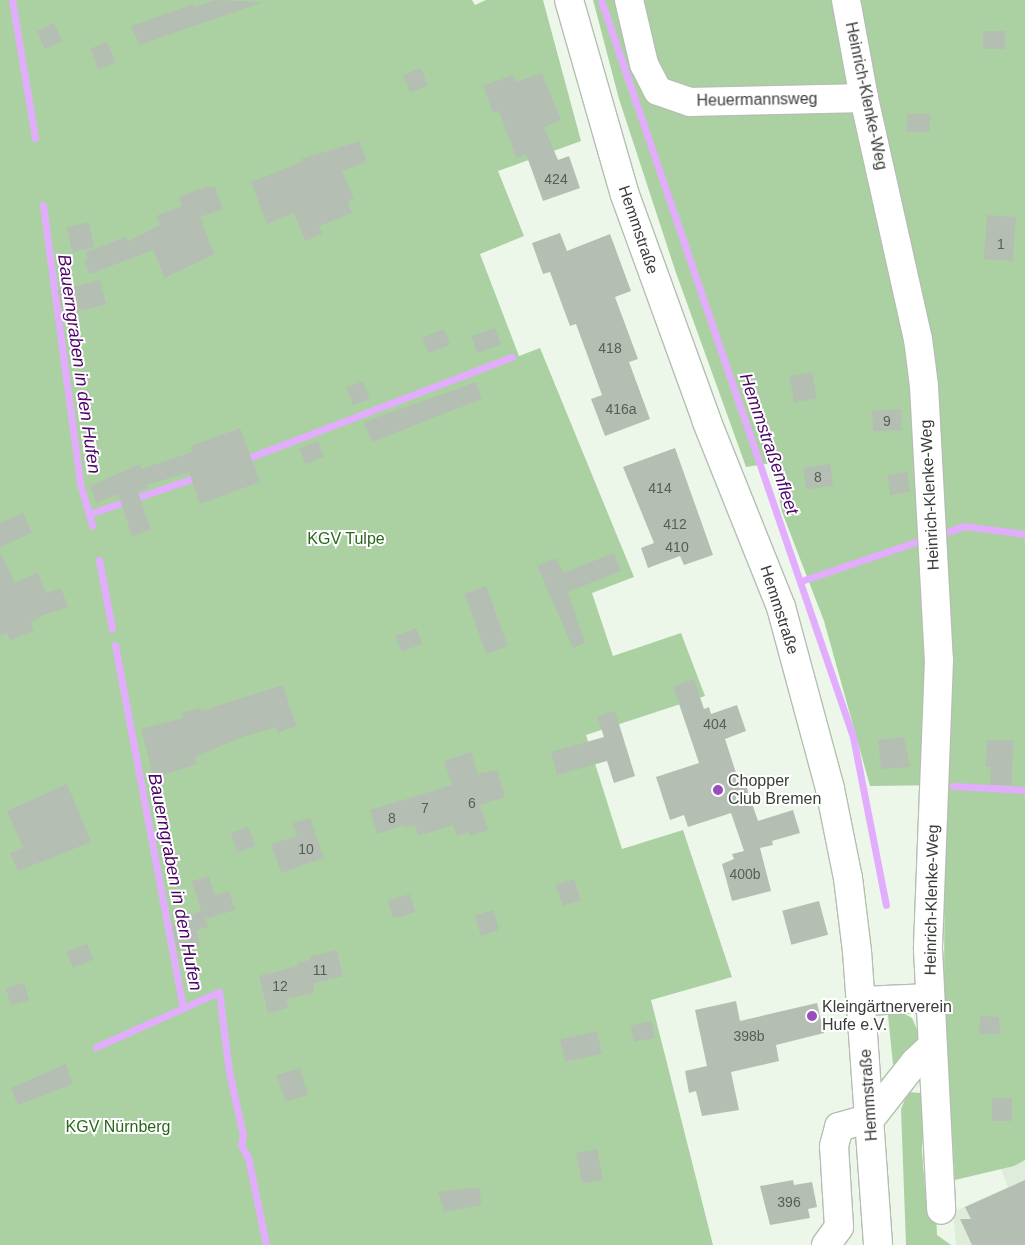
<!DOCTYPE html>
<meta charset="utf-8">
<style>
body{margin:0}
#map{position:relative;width:1025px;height:1245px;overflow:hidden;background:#ecf7ea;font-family:Arial,sans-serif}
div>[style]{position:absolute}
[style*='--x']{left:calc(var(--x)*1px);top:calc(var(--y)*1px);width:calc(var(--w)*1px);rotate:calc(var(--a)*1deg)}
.built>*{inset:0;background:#ddedda}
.green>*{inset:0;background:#abd1a3}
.stream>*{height:7px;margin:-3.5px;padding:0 3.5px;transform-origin:3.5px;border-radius:3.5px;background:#e3adfe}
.building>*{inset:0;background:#b4beb2;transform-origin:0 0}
.roads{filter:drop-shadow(1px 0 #b4beb2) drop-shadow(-1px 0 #b4beb2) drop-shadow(0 1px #b4beb2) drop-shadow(0 -1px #b4beb2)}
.minor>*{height:28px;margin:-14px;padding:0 14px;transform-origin:14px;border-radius:14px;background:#fff}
.dots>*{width:14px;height:14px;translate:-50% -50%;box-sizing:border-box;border:2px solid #fff;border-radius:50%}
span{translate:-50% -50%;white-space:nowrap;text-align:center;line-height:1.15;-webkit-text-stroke:4px #fff;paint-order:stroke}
.number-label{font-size:14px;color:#585d56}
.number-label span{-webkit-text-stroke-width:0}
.street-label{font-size:16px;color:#393d38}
.park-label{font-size:16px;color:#29661b}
.poi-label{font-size:16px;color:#393d38}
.left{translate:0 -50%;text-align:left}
.water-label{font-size:18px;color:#4f0469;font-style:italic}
</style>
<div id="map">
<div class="built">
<i style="clip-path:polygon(1025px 1160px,1025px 1245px,956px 1245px,953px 1212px,1008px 1187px,1001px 1169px)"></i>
</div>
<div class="green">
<i style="clip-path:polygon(0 0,472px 0,475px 5px,486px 0,543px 0,581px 141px,498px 171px,524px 236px,480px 254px,519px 356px,540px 348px,634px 577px,592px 593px,613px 656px,681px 633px,705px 696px,586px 735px,622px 849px,683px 830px,732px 977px,651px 1000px,713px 1245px,0 1245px)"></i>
<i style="clip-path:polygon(593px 0,1025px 0,1025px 1160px,1014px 1166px,955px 1180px,944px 986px,945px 785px,870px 786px,824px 621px,782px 512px,772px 463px,746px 467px,675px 270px,619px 99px)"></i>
<i style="clip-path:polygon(901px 1012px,912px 1018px,919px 1034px,914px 1046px,893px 1065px,888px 1015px)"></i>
<i style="clip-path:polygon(908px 1092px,921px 1093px,924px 1104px,922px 1151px,927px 1213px,936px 1209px,937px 1235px,951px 1245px,906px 1245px,901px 1109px)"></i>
</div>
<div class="stream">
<i style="--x:12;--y:0;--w:140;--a:80.5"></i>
<i style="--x:601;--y:0;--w:779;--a:71.12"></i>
<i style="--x:853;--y:737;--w:171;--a:78.9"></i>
<i style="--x:43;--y:205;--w:280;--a:82.4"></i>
<i style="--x:80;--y:483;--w:44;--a:74.1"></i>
<i style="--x:243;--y:460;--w:288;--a:-21"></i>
<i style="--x:89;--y:514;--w:117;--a:-18.9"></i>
<i style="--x:942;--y:534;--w:23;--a:-20"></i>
<i style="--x:964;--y:526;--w:62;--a:7.5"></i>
<i style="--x:99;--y:560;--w:70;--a:79.3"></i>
<i style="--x:801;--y:581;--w:125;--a:-18.7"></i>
<i style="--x:115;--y:645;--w:369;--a:79.4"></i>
<i style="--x:953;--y:786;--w:72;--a:3.2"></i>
<i style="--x:96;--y:1047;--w:135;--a:-24.1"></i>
<i style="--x:219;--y:992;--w:81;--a:82.9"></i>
<i style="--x:229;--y:1072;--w:65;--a:77.5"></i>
<i style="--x:243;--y:1135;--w:11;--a:100"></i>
<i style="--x:241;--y:1146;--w:13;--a:58"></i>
<i style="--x:248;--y:1157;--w:90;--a:78.4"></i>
</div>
<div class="building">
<i style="clip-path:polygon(215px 0,263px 2px,139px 45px,131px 26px,193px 4px,195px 7px)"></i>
<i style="left:54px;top:23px;width:20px;height:19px;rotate:66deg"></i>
<i style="left:983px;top:31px;width:22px;height:18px"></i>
<i style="left:107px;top:42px;width:22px;height:18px;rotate:68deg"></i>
<i style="left:421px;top:68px;width:19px;height:19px;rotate:69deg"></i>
<i style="clip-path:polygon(542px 73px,561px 120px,544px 127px,558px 160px,569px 156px,580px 188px,543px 201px,526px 154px,516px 158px,499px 111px,493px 113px,483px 86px,513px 75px,516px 82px)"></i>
<i style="left:907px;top:114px;width:23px;height:18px"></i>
<i style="clip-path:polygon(360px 141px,367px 162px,342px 171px,354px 199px,348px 201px,352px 213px,319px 226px,322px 234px,305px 241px,294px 213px,267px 224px,251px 182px,302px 162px,301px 159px)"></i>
<i style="clip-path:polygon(208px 186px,215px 187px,223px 209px,200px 217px,214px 254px,165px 278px,153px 250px,90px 274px,84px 262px,87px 260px,86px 252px,126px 237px,128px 241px,160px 225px,156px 216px,182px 206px,179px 197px)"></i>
<i style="left:987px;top:215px;width:29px;height:44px;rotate:4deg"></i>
<i style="left:89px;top:222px;width:26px;height:23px;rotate:77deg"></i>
<i style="clip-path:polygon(560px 233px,567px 251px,610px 234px,631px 291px,615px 297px,638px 359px,629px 362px,650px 419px,605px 436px,591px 399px,602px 395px,576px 324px,570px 326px,550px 272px,543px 274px,532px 243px)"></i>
<i style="left:100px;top:280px;width:25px;height:44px;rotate:76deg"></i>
<i style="left:495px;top:328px;width:18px;height:25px;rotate:71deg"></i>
<i style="left:444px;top:329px;width:17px;height:23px;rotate:69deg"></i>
<i style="left:812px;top:372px;width:27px;height:23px;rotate:80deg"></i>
<i style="left:363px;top:381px;width:19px;height:18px;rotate:69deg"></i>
<i style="clip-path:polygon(476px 382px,482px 399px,372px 442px,364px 422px)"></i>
<i style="left:901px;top:409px;width:21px;height:29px;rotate:87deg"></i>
<i style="clip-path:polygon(240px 428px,260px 482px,200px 504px,189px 472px,147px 485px,148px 488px,138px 492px,151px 530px,132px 536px,118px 494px,97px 503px,90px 486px,140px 464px,141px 469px,192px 452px,191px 446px)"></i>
<i style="left:318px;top:441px;width:17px;height:20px;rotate:69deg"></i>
<i style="clip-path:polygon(675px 448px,713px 555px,684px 565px,680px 556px,648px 568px,641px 548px,654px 543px,623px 467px)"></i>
<i style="left:830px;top:464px;width:22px;height:27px;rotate:82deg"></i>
<i style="left:907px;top:472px;width:20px;height:20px;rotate:81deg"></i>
<i style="clip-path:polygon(23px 513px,32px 533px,0 547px,0 523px)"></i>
<i style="clip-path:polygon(0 551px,15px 583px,38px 572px,46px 593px,61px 588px,68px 607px,41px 616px,31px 623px,34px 631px,10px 640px,7px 633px,0 636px)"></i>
<i style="clip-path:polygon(614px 553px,621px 571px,568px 592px,585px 643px,573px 648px,537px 566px,556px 558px,563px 573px)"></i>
<i style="left:486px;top:586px;width:64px;height:23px;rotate:70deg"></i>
<i style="left:416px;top:628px;width:17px;height:22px;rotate:69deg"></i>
<i style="clip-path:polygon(694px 679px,704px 709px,709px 707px,711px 714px,737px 705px,746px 731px,725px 739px,738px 779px,743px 777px,758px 821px,793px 810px,800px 833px,772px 841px,773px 845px,760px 848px,771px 891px,732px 901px,722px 864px,734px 859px,732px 854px,744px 851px,731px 813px,688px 827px,684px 815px,670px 820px,656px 777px,699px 763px,673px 686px)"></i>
<i style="clip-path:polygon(283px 685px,296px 726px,278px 733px,276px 727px,240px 738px,195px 757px,197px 764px,154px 778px,141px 729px,183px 718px,181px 713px,200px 708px,201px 711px)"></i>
<i style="clip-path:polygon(615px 711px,635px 776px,614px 783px,607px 761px,557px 775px,551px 752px,604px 737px,597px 716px)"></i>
<i style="clip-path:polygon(904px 737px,910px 767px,881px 769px,878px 740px)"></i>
<i style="clip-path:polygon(987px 740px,1013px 740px,1012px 785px,990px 785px,991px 767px,986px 767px)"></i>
<i style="clip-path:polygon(471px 752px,478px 774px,497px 770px,505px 797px,480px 805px,488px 830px,470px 836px,469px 832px,456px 836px,453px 825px,418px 836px,415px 825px,405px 828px,404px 825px,377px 834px,370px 810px,452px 785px,444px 761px)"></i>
<i style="clip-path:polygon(67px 784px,91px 842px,18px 871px,10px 853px,23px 848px,7px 811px)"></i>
<i style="clip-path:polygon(310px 818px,324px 858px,281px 873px,271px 844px,297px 836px,293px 823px)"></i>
<i style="left:249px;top:827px;width:20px;height:19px;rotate:72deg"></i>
<i style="clip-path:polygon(209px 876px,215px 895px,229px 891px,235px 910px,205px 919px,208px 927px,197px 930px,200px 946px,177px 951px,172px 925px,183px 923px,181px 917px,201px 911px,192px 881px)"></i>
<i style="left:574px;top:879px;width:22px;height:19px;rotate:72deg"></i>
<i style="left:410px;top:894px;width:19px;height:23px;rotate:74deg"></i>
<i style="left:819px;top:901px;width:35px;height:38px;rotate:75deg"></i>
<i style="left:493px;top:910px;width:21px;height:19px;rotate:73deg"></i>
<i style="left:87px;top:944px;width:17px;height:22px;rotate:69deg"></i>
<i style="clip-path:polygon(337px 950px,343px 976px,314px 983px,313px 993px,286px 999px,288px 1008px,268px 1013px,259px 976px,298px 966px,298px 963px,310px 960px,309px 957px)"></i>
<i style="left:24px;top:983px;width:18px;height:19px;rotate:74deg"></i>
<i style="clip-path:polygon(736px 1001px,740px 1021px,817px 1003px,824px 1033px,776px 1045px,779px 1061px,731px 1072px,739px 1110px,702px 1116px,696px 1091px,689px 1093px,685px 1071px,707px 1066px,695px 1010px)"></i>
<i style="clip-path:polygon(980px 1016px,999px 1017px,1000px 1034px,979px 1034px)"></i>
<i style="left:651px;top:1021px;width:17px;height:21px;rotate:77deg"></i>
<i style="left:597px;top:1031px;width:23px;height:38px;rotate:77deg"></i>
<i style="clip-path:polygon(66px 1064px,73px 1084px,18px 1105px,11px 1088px)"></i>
<i style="left:300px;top:1068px;width:28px;height:24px;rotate:73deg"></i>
<i style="left:1012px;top:1098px;width:23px;height:20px;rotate:90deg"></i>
<i style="left:597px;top:1149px;width:31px;height:21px;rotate:79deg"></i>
<i style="clip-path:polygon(793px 1180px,794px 1185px,812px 1182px,817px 1207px,808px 1209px,810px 1218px,770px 1225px,760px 1186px)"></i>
<i style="clip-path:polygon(1025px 1180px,1025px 1245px,972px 1245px,960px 1219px,971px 1219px,965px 1207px)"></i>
<i style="clip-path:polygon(479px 1187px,482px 1205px,444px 1212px,438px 1192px)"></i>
</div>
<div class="roads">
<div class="minor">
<i style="--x:569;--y:0;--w:203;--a:74"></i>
<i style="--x:625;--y:195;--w:241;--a:70.1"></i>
<i style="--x:707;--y:422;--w:199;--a:68.2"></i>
<i style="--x:781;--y:607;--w:188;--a:74.9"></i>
<i style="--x:830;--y:789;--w:91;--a:78.6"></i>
<i style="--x:848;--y:878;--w:74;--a:83"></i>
<i style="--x:857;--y:951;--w:295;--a:85.9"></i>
<i style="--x:629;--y:0;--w:66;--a:76.8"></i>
<i style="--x:644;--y:64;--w:30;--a:63"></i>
<i style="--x:658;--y:91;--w:34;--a:19"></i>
<i style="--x:690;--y:102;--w:174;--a:-1.3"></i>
<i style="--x:846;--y:0;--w:100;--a:79.6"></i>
<i style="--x:864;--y:98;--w:247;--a:77.4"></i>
<i style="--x:918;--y:339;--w:47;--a:82.7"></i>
<i style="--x:924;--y:386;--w:274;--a:86.9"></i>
<i style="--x:939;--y:660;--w:289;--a:92.2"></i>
<i style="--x:928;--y:949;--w:261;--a:87.1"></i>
<i style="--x:862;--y:1001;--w:68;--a:-2.5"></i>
<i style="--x:871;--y:1118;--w:71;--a:-51.8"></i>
<i style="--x:915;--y:1062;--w:22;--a:-43"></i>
<i style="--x:826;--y:1245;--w:22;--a:-54"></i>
<i style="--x:839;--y:1227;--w:81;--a:-93.5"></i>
<i style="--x:834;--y:1146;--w:20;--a:-75"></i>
<i style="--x:839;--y:1127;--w:33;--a:-16"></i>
</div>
</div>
<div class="dots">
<i style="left:718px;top:790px;background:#9b4dbe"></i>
<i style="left:812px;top:1016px;background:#9b4dbe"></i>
</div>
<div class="number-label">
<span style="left:556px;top:179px">424</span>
<span style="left:1001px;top:244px">1</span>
<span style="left:610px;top:348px">418</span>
<span style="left:621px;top:409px">416a</span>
<span style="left:887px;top:421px">9</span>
<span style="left:818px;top:477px">8</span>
<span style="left:660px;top:488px">414</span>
<span style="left:675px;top:524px">412</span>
<span style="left:677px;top:547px">410</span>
<span style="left:715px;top:724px">404</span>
<span style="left:472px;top:803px">6</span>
<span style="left:425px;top:808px">7</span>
<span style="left:392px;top:818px">8</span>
<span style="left:306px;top:849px">10</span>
<span style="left:745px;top:874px">400b</span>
<span style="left:320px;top:970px">11</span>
<span style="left:280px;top:986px">12</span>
<span style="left:749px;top:1036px">398b</span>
<span style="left:789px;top:1202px">396</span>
</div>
<div class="street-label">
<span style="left:866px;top:96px;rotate:78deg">Heinrich-Klenke-Weg</span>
<span style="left:757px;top:100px;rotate:-1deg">Heuermannsweg</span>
<span style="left:638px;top:230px;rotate:71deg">Hemmstraße</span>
<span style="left:930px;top:495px;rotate:-93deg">Heinrich-Klenke-Weg</span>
<span style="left:779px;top:610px;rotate:72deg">Hemmstraße</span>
<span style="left:932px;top:900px;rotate:-89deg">Heinrich-Klenke-Weg</span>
<span style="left:869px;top:1095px;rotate:-94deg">Hemmstraße</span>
</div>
<div class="park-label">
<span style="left:346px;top:539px">KGV Tulpe</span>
<span style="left:118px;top:1127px">KGV Nürnberg</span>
</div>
<div class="poi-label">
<span class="left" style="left:728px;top:790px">Chopper<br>Club Bremen</span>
<span class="left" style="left:822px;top:1016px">Kleingärtnerverein<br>Hufe e.V.</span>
</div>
<div class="water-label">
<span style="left:79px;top:364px;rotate:82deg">Bauerngraben in den Hufen</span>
<span style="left:769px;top:444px;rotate:71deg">Hemmstraßenfleet</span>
<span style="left:175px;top:882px;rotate:79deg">Bauerngraben in den Hufen</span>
</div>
</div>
